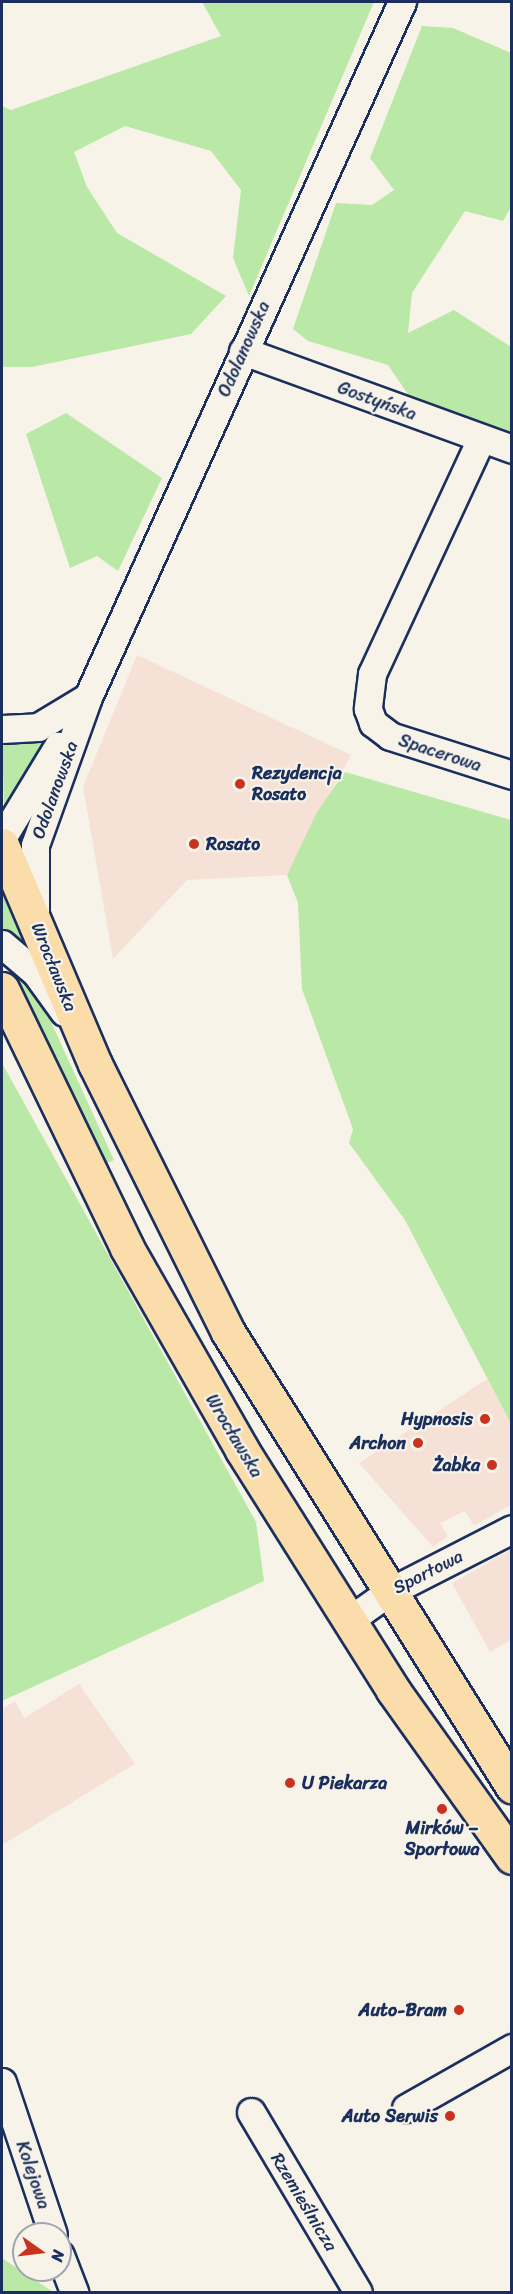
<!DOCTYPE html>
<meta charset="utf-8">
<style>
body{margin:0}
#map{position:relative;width:513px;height:2294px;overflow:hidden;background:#f7f3e8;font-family:Sriracha,sans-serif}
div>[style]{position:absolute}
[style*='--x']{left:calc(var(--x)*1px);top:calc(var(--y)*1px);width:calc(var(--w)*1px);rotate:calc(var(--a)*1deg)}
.built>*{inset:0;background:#f6e1d7}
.green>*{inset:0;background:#bae8a7}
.roads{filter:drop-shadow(2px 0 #1b2f5e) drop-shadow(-2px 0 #1b2f5e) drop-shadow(0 2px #1b2f5e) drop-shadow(0 -2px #1b2f5e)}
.minor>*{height:27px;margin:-13.5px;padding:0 13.5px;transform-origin:13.5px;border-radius:13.5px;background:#f7f3e8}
.major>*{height:33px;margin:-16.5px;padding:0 16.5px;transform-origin:16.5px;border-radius:16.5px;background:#faddab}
.dots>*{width:16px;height:16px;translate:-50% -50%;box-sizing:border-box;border:3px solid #f7f3e8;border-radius:50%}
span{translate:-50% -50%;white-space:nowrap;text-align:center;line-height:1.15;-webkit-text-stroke:4.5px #f7f3e8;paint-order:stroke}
.street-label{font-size:18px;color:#1b2f5e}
.poi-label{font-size:18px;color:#1b2f5e;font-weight:700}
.left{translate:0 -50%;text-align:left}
.right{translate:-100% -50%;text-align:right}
.frame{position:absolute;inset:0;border:3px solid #1b2f5e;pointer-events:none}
.north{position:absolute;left:12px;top:2222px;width:60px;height:60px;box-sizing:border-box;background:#f7f3e8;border:2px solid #9fa5b1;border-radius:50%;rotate:104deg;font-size:16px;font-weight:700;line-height:24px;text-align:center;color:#1b2f5e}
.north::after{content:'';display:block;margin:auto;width:21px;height:27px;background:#c8321e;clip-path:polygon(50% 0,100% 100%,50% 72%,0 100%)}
</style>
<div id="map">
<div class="built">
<i style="clip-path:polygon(137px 655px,351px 755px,287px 875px,187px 880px,113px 959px,83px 787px)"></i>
<i style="clip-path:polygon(487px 1379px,511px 1424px,511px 1505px,474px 1526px,465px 1511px,440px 1523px,448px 1536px,433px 1547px,359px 1463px)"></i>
<i style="clip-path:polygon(511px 1550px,511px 1640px,490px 1652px,452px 1583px)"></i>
<i style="clip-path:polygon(79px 1684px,135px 1764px,2px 1845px,2px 1709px,15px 1701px,24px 1718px)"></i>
</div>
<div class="green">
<i style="clip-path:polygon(202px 2px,374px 2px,249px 296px,233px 258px,241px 190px,211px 151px,125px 126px,74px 152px,87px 187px,117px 233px,226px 296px,191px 334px,32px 367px,2px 367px,2px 106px,11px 110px,221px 36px)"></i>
<i style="clip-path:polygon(422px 26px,453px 28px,511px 53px,511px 207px,503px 221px,465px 211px,412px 293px,408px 333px,454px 310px,511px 347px,511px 432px,414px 403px,388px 365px,308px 341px,293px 329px,336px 203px,372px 205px,394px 190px,370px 158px)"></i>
<i style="clip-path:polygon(66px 413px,162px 478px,118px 571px,97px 556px,70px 568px,26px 434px)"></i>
<i style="clip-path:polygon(48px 735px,11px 799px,4px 805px,2px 743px)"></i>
<i style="clip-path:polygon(345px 772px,511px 820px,511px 1424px,405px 1220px,349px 1143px,353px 1129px,302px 989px,298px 903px,287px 875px,317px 812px)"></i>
<i style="clip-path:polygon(2px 884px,37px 956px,2px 931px)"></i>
<i style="clip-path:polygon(7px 963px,36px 989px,114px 1160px,103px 1165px)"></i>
<i style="clip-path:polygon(2px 1063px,256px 1522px,264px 1581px,2px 1701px)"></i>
<i style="clip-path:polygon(2px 2258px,53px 2292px,2px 2292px)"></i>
</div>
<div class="roads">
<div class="minor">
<i style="--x:243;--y:351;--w:286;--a:20"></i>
<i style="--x:481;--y:439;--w:259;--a:114.9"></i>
<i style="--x:372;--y:674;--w:35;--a:97"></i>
<i style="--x:368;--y:709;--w:15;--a:70"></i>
<i style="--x:373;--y:723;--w:21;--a:37"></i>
<i style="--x:390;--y:736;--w:128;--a:17.7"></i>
<i style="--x:2;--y:729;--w:36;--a:-3"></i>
<i style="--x:38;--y:727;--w:58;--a:-31"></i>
<i style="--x:2;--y:838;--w:108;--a:-58.7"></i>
<i style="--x:35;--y:911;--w:66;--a:-90"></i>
<i style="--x:35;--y:845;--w:157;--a:-70.3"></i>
<i style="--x:88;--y:697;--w:763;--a:-65.69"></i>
<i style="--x:2;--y:944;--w:45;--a:40.5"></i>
<i style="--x:36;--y:973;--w:48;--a:54.3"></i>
<i style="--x:348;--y:1621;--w:50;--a:-35.3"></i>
<i style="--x:389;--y:1592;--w:138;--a:-27.1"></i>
<i style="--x:2;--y:2082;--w:160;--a:71.5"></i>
<i style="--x:406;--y:2108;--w:122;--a:-29.5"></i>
<i style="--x:251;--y:2112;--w:209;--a:59.3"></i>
<i style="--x:60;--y:2255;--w:40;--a:69"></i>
</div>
<div class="major">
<i style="--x:2;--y:845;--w:238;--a:67"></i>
<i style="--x:95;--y:1064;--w:299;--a:63.6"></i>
<i style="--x:228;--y:1332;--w:536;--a:57.97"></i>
<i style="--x:2;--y:989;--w:288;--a:64.2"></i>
<i style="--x:127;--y:1248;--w:232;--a:60.3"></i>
<i style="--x:242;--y:1450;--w:284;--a:57.8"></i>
<i style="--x:393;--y:1690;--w:205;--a:54.5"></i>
</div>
</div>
<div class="dots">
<i style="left:240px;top:784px;background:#c8321e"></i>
<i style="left:194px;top:844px;background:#c8321e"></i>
<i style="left:485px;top:1419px;background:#c8321e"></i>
<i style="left:418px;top:1443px;background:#c8321e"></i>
<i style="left:492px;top:1465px;background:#c8321e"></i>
<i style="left:290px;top:1783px;background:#c8321e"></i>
<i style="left:442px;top:1809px;background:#c8321e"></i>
<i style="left:459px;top:2010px;background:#c8321e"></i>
<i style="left:450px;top:2116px;background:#c8321e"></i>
</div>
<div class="street-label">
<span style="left:244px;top:349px;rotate:-66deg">Odolanowska</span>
<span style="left:377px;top:401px;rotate:20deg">Gostyńska</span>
<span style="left:440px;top:753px;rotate:18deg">Spacerowa</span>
<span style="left:55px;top:790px;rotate:-70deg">Odolanowska</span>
<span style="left:54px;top:967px;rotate:68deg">Wrocławska</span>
<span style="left:234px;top:1436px;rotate:59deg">Wrocławska</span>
<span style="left:428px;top:1572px;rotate:-27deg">Sportowa</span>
<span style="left:33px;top:2175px;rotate:71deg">Kolejowa</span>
<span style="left:304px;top:2202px;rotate:59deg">Rzemieślnicza</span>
</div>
<div class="poi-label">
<span class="left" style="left:252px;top:784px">Rezydencja<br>Rosato</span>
<span class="left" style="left:206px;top:844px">Rosato</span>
<span class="right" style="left:473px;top:1419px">Hypnosis</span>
<span class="right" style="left:406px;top:1443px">Archon</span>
<span class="right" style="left:480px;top:1465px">Żabka</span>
<span class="left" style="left:302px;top:1783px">U Piekarza</span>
<span style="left:442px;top:1839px">Mirków –<br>Sportowa</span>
<span class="right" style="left:447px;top:2010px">Auto-Bram</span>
<span class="right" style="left:438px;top:2116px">Auto Serwis</span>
</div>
<div class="frame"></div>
<div class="north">N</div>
</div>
